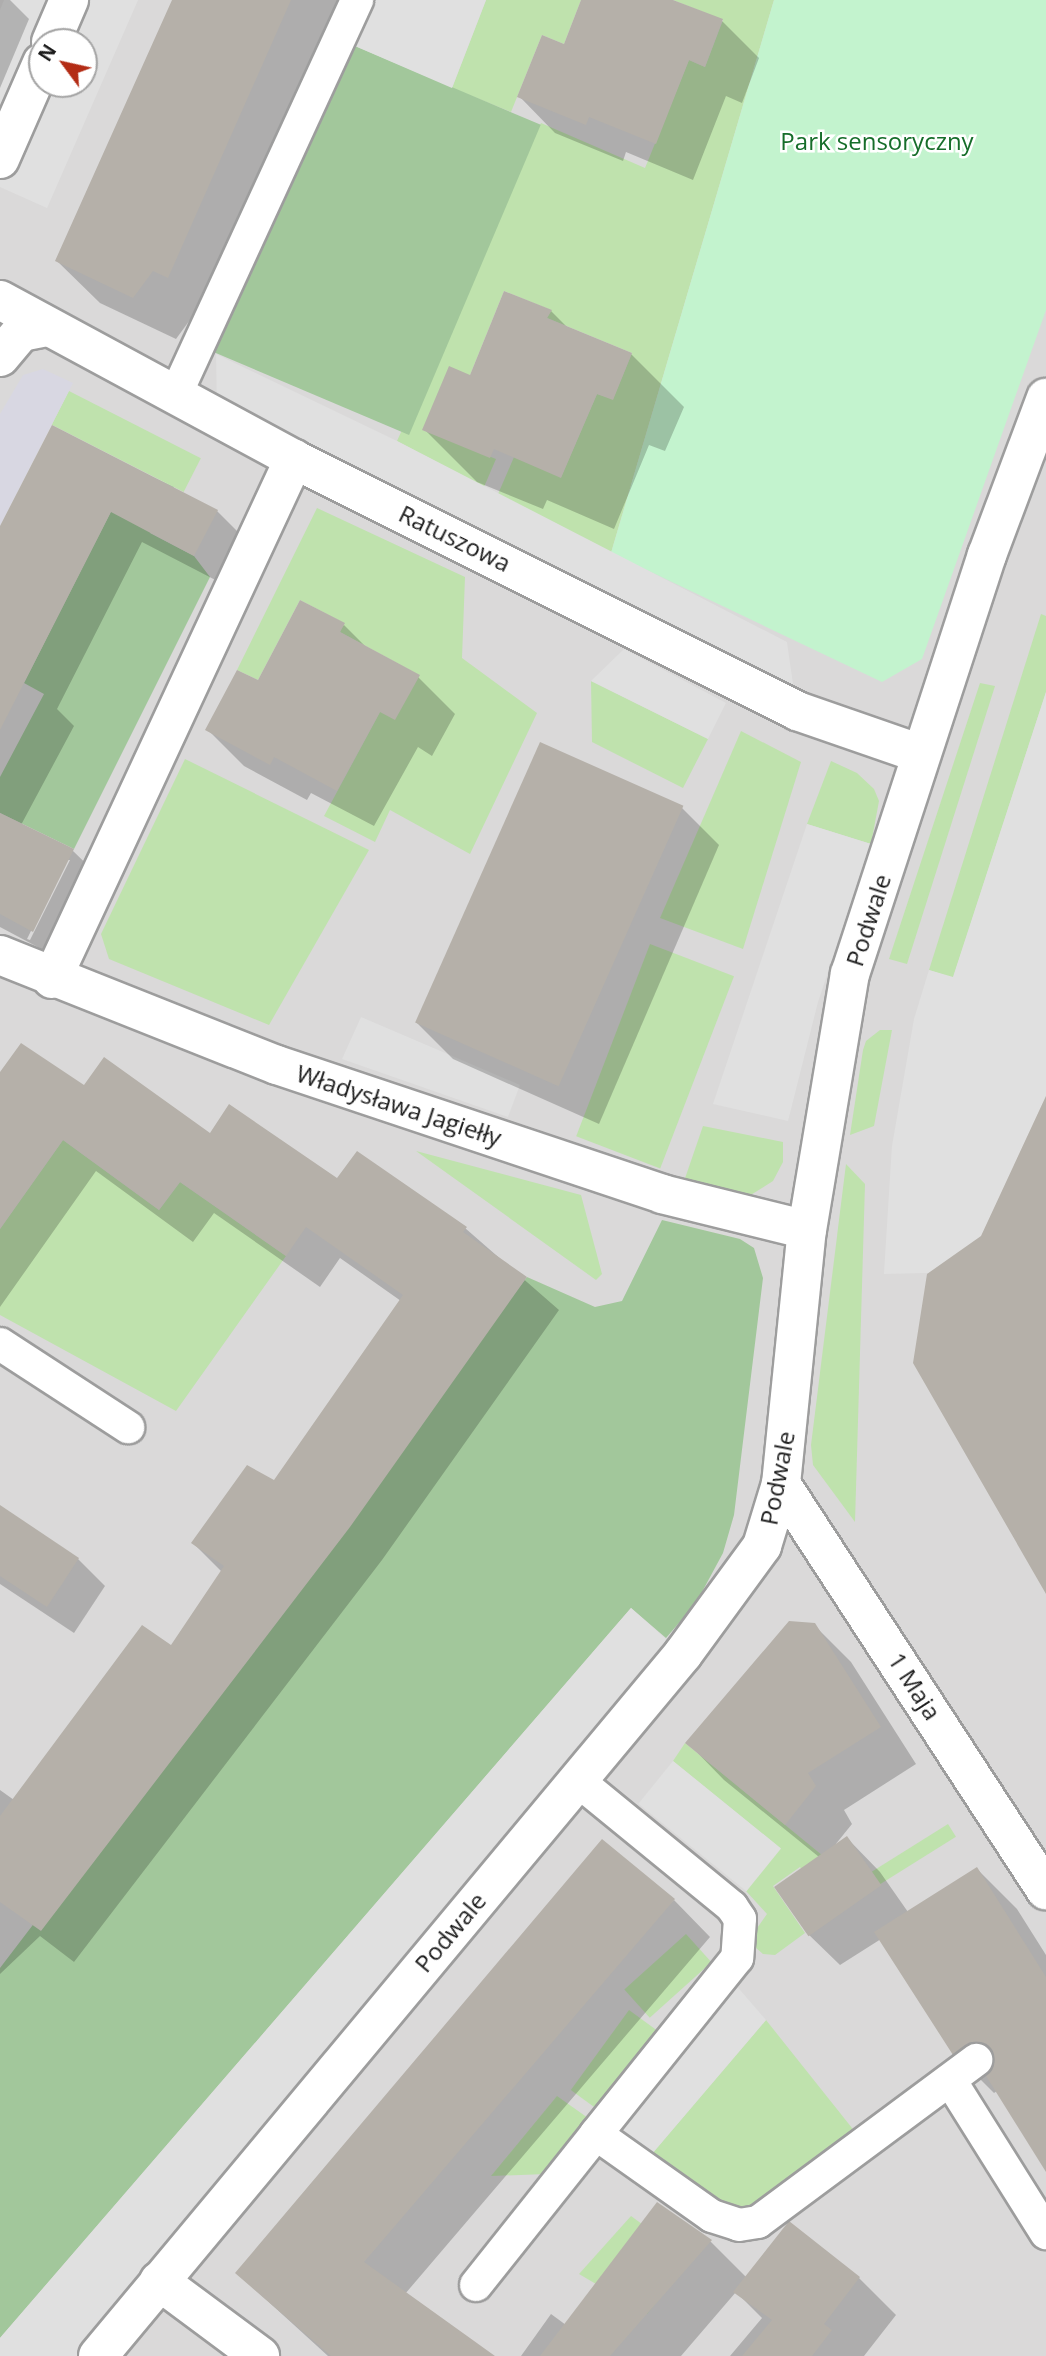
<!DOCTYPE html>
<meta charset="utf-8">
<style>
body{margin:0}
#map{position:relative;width:1046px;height:2356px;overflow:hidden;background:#eceae2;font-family:"Open Sans",sans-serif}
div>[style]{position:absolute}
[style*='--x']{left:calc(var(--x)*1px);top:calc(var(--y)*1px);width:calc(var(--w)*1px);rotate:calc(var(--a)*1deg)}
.residential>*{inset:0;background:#dad9d9}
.grass>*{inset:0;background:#bfe2ad;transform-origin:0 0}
.forest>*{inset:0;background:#a2c79b;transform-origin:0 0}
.park>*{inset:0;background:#c3f3ce}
.parking>*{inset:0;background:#e0e0e0;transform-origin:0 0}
.plaza>*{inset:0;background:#d8d7e2}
.shadow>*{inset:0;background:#0003}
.building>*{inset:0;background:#b5b0a9;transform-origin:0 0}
.roads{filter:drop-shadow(2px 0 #9d9d9d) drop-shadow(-2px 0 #9d9d9d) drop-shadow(0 2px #9d9d9d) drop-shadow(0 -2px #9d9d9d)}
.service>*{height:32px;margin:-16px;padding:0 16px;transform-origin:16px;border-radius:16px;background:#fff}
.minor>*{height:38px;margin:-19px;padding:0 19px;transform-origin:19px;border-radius:19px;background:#fff}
span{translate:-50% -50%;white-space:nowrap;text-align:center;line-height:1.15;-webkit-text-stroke:5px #fff;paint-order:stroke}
.park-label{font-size:24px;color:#166d2a}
.street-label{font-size:24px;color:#1c1c1c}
.north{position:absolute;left:28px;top:28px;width:70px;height:70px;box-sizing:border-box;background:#fff;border:2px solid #a4a4a4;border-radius:50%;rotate:303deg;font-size:19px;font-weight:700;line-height:28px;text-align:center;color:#1c1c1c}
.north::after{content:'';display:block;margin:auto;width:24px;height:32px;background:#b32c15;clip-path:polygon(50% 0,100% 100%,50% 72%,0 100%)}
</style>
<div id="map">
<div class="residential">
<i style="clip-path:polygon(evenodd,0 0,1046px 0,1046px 2356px,0 2356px,0 0,42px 42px,84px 42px,84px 84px,42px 84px,42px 42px)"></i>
</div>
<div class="grass">
<i style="clip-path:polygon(486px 0,581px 0,564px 44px,542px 35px,511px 112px,452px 88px)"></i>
<i style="clip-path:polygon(673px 0,774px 0,611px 553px,498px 494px,514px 457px,561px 477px,597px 394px,613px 399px,632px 353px,547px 318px,551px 310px,504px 291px,470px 375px,423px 430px,496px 459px,484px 487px,397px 441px,541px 123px,645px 168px,689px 60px,705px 67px,723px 20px)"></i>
<i style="left:69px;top:391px;width:148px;height:38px;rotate:27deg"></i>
<i style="clip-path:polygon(317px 508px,465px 577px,462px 658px,537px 713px,470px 854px,390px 810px,375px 842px,324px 816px,380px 712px,419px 675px,340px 632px,344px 623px,300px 600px,258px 680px,237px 670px)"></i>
<i style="clip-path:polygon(1041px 614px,1046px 616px,1046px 692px,953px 978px,929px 970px)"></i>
<i style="clip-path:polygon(591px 681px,708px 739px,683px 788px,592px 742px)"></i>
<i style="clip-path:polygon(980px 683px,995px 686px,907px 964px,889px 959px)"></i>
<i style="clip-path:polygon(741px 731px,801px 762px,743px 949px,660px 918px)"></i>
<i style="clip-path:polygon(185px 759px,369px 850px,269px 1025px,109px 959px,101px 934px)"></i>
<i style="clip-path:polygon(831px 761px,857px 773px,874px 789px,879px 801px,871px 844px,807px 824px)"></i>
<i style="left:650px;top:944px;width:90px;height:206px;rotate:21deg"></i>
<i style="clip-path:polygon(880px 1030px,892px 1030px,874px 1126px,850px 1135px,863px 1050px,866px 1041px)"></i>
<i style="clip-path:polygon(703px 1126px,783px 1142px,783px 1162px,773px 1181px,749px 1196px,734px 1198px,682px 1187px)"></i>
<i style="clip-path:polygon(63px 1140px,159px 1210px,180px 1182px,286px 1256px,176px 1411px,0 1315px,0 1229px)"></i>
<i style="clip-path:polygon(416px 1151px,581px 1195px,602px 1274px,596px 1280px)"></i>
<i style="clip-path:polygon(846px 1164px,865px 1184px,855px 1522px,813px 1465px,811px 1445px)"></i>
<i style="clip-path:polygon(685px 1743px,839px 1869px,813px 1886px,800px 1867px,773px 1886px,805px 1933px,775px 1955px,763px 1954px,748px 1941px,767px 1914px,746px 1891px,780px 1848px,673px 1761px)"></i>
<i style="left:948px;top:1824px;width:15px;height:90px;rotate:58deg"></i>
<i style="left:686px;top:1934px;width:38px;height:83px;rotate:48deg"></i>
<i style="left:629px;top:2010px;width:36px;height:99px;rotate:36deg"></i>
<i style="clip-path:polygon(766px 2020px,856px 2133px,757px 2207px,742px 2212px,727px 2210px,651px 2155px)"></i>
<i style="clip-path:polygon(557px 2096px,588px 2118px,546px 2174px,491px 2176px)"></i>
<i style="clip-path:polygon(631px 2216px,691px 2260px,647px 2314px,579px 2274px)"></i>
</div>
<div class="forest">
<i style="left:341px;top:40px;width:217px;height:337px;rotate:23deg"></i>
<i style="clip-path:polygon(133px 468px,174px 487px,150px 533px,194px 556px,210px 577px,74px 849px,0 813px,0 777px,44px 694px,24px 683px)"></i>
<i style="clip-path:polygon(662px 1220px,740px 1239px,754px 1248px,763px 1278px,734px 1515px,723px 1553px,696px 1603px,666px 1638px,631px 1608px,0 2338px,0 1968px,527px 1277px,595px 1307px,622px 1301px)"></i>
</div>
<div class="park">
<i style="clip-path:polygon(774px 0,1046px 0,1046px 310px,922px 659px,882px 682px,611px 553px)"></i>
</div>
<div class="parking">
<i style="clip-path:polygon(evenodd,4px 0,138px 0,47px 208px,0 187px,0 10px,4px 0,42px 42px,84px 42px,84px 84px,42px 84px,42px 42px)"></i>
<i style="clip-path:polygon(358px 0,486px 0,452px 88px,341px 40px)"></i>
<i style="clip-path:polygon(216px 354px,397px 441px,787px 642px,797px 711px,217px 418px)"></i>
<i style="clip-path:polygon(624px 649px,726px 703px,708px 739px,591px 681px)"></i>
<i style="clip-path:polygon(1046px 692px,1046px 1096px,965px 1272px,884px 1274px,892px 1146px,914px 1019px,929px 970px,953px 977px)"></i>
<i style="clip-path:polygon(807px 824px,871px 844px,818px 1002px,788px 1121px,713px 1104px)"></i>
<i style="clip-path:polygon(361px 1017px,520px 1085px,508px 1117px,342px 1059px)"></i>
<i style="clip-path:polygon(631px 1608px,683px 1654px,98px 2356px,0 2356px,0 2338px)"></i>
<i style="left:673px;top:1761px;width:139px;height:55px;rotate:39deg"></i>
<i style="clip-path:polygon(734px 1983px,766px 2020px,651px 2155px,617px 2130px)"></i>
</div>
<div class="plaza">
<i style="clip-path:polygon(43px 369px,73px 383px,0 526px,0 414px,23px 375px)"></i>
</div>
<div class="shadow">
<i style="clip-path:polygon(0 0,10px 0,29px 19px,0 88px)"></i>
<i style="clip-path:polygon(173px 0,352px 0,211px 319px,195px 313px,176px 339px,100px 303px,57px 261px)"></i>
<i style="clip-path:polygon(583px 0,669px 0,722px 21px,759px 58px,742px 103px,726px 96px,693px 180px,626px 152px,623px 161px,555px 133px,519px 96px,565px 46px)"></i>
<i style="clip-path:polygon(551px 311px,568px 328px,631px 354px,684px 407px,665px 451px,649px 445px,614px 529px,547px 500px,543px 509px,477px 482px,424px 429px,471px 377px)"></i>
<i style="clip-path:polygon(evenodd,52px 427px,217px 511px,248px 542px,225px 585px,142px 542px,57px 709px,74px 726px,21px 825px,73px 851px,104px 881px,64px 961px,0 927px,0 530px,52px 427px,66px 860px,70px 860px,30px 940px,27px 939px,66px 860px)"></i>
<i style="clip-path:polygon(344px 625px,368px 649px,418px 677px,455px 714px,432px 756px,418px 747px,374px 826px,311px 793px,307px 800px,244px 766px,207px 729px,258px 682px)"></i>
<i style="clip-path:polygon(682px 808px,719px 845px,599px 1124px,453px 1059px,416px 1022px)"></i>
<i style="clip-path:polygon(0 1075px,84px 1088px,465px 1228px,559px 1310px,382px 1560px,74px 1962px,40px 1936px,0 1974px,0 1790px,14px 1800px,172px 1648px,222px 1572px,193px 1543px,275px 1482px,401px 1301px,340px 1258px,320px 1287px,214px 1213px,193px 1242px,96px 1171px,0 1307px)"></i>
<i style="clip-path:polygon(1046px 1100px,1046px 1591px,915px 1363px,983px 1237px)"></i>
<i style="clip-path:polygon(0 1507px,78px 1559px,105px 1586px,74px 1633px,0 1584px)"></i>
<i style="clip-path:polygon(814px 1625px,851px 1662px,916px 1764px,844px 1810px,852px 1824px,835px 1845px,847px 1838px,880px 1872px,908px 1912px,977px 1869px,1017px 1909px,1046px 1955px,1046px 2168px,997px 2091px,994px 2093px,954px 2053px,881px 1939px,840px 1965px,806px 1932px,819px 1857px,724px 1780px,688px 1743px)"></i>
<i style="clip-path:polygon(674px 1900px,710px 1937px,405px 2294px,492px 2356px,328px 2356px,237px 2273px)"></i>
<i style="clip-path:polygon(658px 2205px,711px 2242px,747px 2278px,859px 2278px,896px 2315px,864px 2356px,730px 2356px,762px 2318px,736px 2292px,681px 2356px,521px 2356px,551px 2314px,566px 2325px)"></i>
</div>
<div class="building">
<i style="clip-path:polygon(172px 0,291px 0,168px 278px,153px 271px,133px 298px,55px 261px)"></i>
<i style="clip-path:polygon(581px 0,673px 0,723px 19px,705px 67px,689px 60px,656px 144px,589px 117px,586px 125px,517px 97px,542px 35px,564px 44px)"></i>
<i style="clip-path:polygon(504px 291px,552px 310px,547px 318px,632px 353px,613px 400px,597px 394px,561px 478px,494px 449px,490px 458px,422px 430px,449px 366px,470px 375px)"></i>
<i style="clip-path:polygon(52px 425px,218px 510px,194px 556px,111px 512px,0 730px,0 526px)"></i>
<i style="clip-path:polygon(300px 600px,345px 623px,340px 632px,420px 675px,395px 720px,380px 712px,337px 791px,274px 757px,270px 765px,205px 730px,237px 670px,258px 680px)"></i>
<i style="left:540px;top:742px;width:157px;height:307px;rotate:24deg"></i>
<i style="clip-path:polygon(0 813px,74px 849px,33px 932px,0 914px)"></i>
<i style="clip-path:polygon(21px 1043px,84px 1085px,104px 1057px,210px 1133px,229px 1104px,337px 1178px,357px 1151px,467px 1227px,463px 1232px,527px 1277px,350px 1527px,41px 1931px,0 1902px,0 1816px,142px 1625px,171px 1645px,224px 1566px,191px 1543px,247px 1465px,274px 1480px,403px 1295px,306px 1227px,286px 1256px,180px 1182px,159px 1210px,63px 1140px,0 1229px,0 1072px)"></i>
<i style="clip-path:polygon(1046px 1096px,1046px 1594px,913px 1363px,927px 1274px,981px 1236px)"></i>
<i style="clip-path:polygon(0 1505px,79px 1558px,47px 1607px,0 1576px)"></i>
<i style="clip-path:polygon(789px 1621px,815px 1623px,881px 1727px,808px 1773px,816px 1786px,785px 1825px,685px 1743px)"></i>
<i style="left:847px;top:1836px;width:60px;height:89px;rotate:55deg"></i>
<i style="clip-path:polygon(602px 1839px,675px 1899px,364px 2262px,495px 2356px,331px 2356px,235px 2273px)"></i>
<i style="clip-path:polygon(977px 1867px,1046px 1977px,1046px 2172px,986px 2076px,993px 2067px,991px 2050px,973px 2042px,953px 2055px,874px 1932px)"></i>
<i style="clip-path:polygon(657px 2202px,712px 2240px,610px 2356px,540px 2356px)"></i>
<i style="clip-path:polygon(789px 2221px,860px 2277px,824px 2324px,832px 2330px,812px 2356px,742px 2356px,772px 2320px,733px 2292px)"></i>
</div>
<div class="roads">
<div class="service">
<i style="--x:175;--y:396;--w:436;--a:-65.3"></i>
<i style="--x:0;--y:1344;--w:153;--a:33"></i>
<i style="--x:577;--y:1780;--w:200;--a:39.3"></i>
<i style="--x:732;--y:1907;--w:14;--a:56"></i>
<i style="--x:740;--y:1919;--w:39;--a:94"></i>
<i style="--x:737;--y:1958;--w:226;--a:128.7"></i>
<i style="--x:596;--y:2134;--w:142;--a:35.3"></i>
<i style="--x:712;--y:2216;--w:28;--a:18"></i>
<i style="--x:739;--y:2225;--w:19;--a:-9"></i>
<i style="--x:758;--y:2222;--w:272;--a:-36.6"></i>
<i style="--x:950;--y:2080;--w:181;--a:57.9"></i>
<i style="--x:476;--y:2285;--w:193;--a:-51.5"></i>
</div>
<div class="minor">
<i style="--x:51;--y:42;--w:46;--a:-66.8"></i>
<i style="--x:0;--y:159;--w:105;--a:-66.4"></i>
<i style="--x:0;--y:300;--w:334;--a:28.4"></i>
<i style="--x:294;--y:459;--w:563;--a:26.61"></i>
<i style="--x:797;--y:711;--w:131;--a:19.1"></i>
<i style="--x:0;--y:357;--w:33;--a:-50"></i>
<i style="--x:21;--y:332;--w:26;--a:-11"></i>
<i style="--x:0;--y:955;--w:298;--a:21.7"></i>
<i style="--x:277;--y:1065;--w:406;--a:18.5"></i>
<i style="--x:662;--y:1194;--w:149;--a:13.9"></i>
<i style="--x:52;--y:979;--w:574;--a:-65.04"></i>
<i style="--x:781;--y:1484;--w:485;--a:56.9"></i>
<i style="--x:159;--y:2281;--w:126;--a:36.6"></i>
<i style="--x:98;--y:2356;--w:914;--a:-50.19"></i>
<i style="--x:683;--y:1654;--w:134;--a:-53.8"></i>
<i style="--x:762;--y:1546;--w:65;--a:-73"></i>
<i style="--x:781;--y:1484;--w:255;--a:-84.2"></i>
<i style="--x:807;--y:1230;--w:260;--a:-80.5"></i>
<i style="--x:850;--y:974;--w:441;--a:-71.9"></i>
<i style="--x:987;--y:555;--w:168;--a:-69.4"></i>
</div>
</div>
<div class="park-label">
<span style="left:877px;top:141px">Park sensoryczny</span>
</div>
<div class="street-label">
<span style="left:455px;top:538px;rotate:26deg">Ratuszowa</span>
<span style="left:868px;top:920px;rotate:-72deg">Podwale</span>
<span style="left:399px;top:1105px;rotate:18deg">Władysława Jagiełły</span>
<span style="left:777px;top:1478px;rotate:-79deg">Podwale</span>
<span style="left:915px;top:1686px;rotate:57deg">1 Maja</span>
<span style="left:450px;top:1932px;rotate:-50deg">Podwale</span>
</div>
<div class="north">N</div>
</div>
